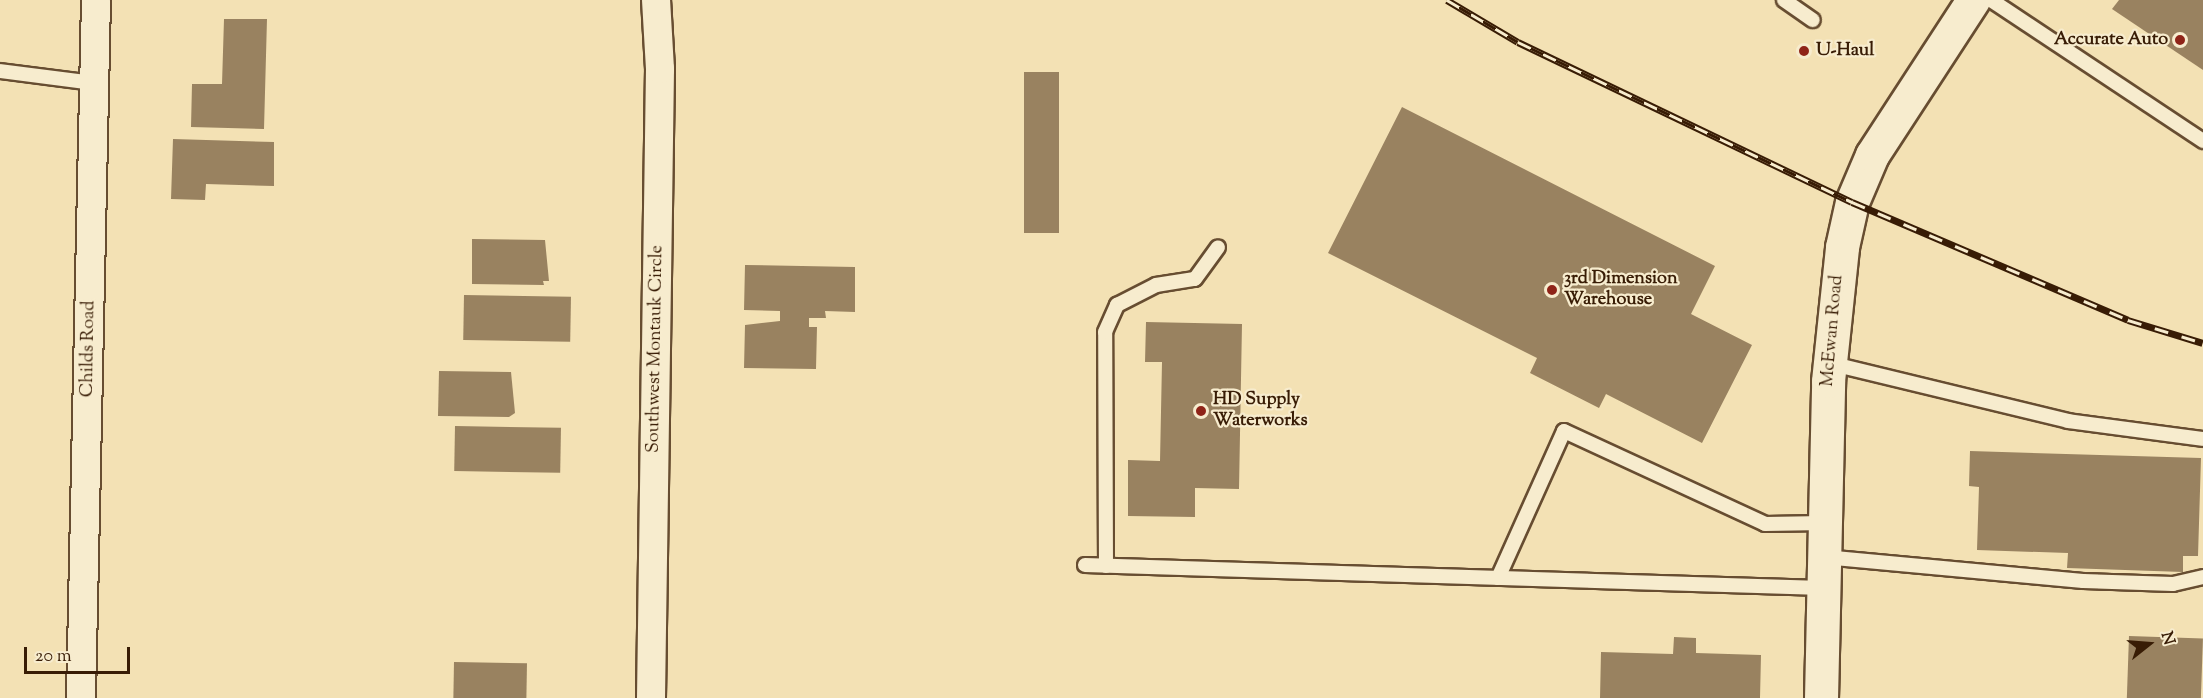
<!DOCTYPE html>
<style>
body{margin:0}
#map{position:relative;width:2203px;height:698px;overflow:hidden;background:#f3e1b4;font-family:"Sorts Mill Goudy",serif}
div>[style]{position:absolute}
[style*='--x']{left:calc(var(--x)*1px);top:calc(var(--y)*1px);width:calc(var(--w)*1px);rotate:calc(var(--a)*1deg)}
.building>*{inset:0;background:#998260;transform-origin:0 0}
.roads{filter:drop-shadow(2px 0 #674d31) drop-shadow(-2px 0 #674d31) drop-shadow(0 2px #674d31) drop-shadow(0 -2px #674d31)}
.service>*{height:14px;margin:-7px;padding:0 7px;transform-origin:7px;border-radius:7px;background:#f7ecce}
.minor>*{height:28px;margin:-14px;padding:0 14px;transform-origin:14px;border-radius:14px;background:#f7ecce}
.tertiary>*{height:33px;margin:-16.5px;padding:0 16.5px;transform-origin:16.5px;border-radius:16.5px;background:#f7ecce}
.rail>*{height:7px;margin-top:-3.5px;transform-origin:0;background:repeating-linear-gradient(90deg,#f7ecce 0 14px,#381c05 0 28px);box-sizing:border-box;border-block:2px solid #381c05}
.dots>*{width:16px;height:16px;translate:-50% -50%;box-sizing:border-box;border:3px solid #f7ecce;border-radius:50%}
span{translate:-50% -50%;white-space:nowrap;text-align:center;line-height:1.15;-webkit-text-stroke:4.5px #f7ecce;paint-order:stroke}
.poi-label{font-size:18px;color:#381c05;font-weight:700}
.right{translate:-100% -50%;text-align:right}
.left{translate:0 -50%;text-align:left}
.street-label{font-size:18px;color:#381c05}
.north{position:absolute;left:2119px;top:614px;width:60px;height:60px;-webkit-text-stroke:4px #f7ecce;paint-order:stroke;rotate:73deg;font-size:16px;font-weight:700;line-height:24px;text-align:center;color:#381c05}
.north::after{content:'';display:block;margin:auto;width:21px;height:27px;background:#381c05;clip-path:polygon(50% 0,100% 100%,50% 72%,0 100%)}
.scale{position:absolute;left:24px;top:647px;width:106px;height:27px;box-sizing:border-box;border:3px solid #381c05;border-top:0;padding-left:8px;font-size:18px;line-height:21px;white-space:nowrap;color:#381c05;-webkit-text-stroke:4px #f7ecce;paint-order:stroke}
</style>
<div id="map">
<div class="building">
<i style="clip-path:polygon(2119px 0,2203px 0,2203px 70px,2112px 9px)"></i>
<i style="clip-path:polygon(224px 19px,267px 19px,264px 129px,191px 127px,192px 84px,222px 84px)"></i>
<i style="left:1059px;top:72px;width:161px;height:35px;rotate:90deg"></i>
<i style="clip-path:polygon(1402px 107px,1715px 266px,1691px 314px,1752px 345px,1702px 443px,1606px 394px,1599px 408px,1530px 373px,1537px 358px,1328px 253px)"></i>
<i style="clip-path:polygon(173px 139px,274px 142px,274px 186px,206px 184px,205px 200px,171px 199px)"></i>
<i style="clip-path:polygon(472px 239px,545px 240px,549px 281px,543px 281px,544px 285px,472px 284px)"></i>
<i style="clip-path:polygon(745px 265px,855px 267px,855px 312px,825px 311px,826px 318px,809px 318px,809px 327px,817px 327px,816px 369px,744px 368px,745px 325px,780px 321px,780px 311px,744px 310px)"></i>
<i style="left:464px;top:295px;width:107px;height:45px;rotate:1deg"></i>
<i style="clip-path:polygon(1146px 322px,1242px 324px,1239px 489px,1195px 488px,1195px 517px,1128px 516px,1128px 460px,1160px 461px,1162px 362px,1145px 362px)"></i>
<i style="clip-path:polygon(439px 371px,511px 372px,515px 413px,509px 417px,438px 416px)"></i>
<i style="left:455px;top:426px;width:106px;height:45px;rotate:1deg"></i>
<i style="clip-path:polygon(1970px 451px,2201px 458px,2198px 556px,2183px 556px,2183px 572px,2067px 568px,2068px 553px,1977px 550px,1979px 487px,1969px 486px)"></i>
<i style="left:2129px;top:636px;width:74px;height:62px;rotate:2deg"></i>
<i style="clip-path:polygon(1674px 637px,1696px 638px,1696px 653px,1761px 655px,1760px 698px,1600px 698px,1601px 652px,1673px 654px)"></i>
<i style="left:454px;top:662px;width:73px;height:36px;rotate:1deg"></i>
</div>
<div class="roads">
<div class="service">
<i style="--x:1784;--y:0;--w:35;--a:35"></i>
<i style="--x:1991;--y:0;--w:255;--a:33.6"></i>
<i style="--x:0;--y:71;--w:95;--a:7.3"></i>
<i style="--x:1829;--y:363;--w:246;--a:13.6"></i>
<i style="--x:2068;--y:421;--w:136;--a:7.6"></i>
<i style="--x:1824;--y:557;--w:260;--a:5.3"></i>
<i style="--x:2083;--y:581;--w:90;--a:1.9"></i>
<i style="--x:2173;--y:584;--w:31;--a:-13"></i>
<i style="--x:1085;--y:565;--w:738;--a:1.79"></i>
<i style="--x:1106;--y:566;--w:234;--a:-90.2"></i>
<i style="--x:1105;--y:332;--w:30;--a:-66"></i>
<i style="--x:1117;--y:305;--w:44;--a:-27.1"></i>
<i style="--x:1156;--y:285;--w:39;--a:-9"></i>
<i style="--x:1195;--y:279;--w:39;--a:-54"></i>
<i style="--x:1498;--y:578;--w:161;--a:-65.8"></i>
<i style="--x:1564;--y:431;--w:221;--a:24.8"></i>
<i style="--x:1765;--y:524;--w:59;--a:-1"></i>
</div>
<div class="minor">
<i style="--x:81;--y:698;--w:698;--a:-88.77"></i>
<i style="--x:651;--y:698;--w:629;--a:-89.18"></i>
<i style="--x:660;--y:69;--w:69;--a:-93.3"></i>
</div>
<div class="tertiary">
<i style="--x:1821;--y:698;--w:317;--a:-88.7"></i>
<i style="--x:1828;--y:381;--w:135;--a:-84"></i>
<i style="--x:1842;--y:247;--w:46;--a:-77.5"></i>
<i style="--x:1852;--y:202;--w:51;--a:-66.9"></i>
<i style="--x:1872;--y:155;--w:185;--a:-56.9"></i>
</div>
</div>
<div class="rail">
<i style="--x:1447;--y:0;--w:82;--a:30.6"></i>
<i style="--x:1518;--y:42;--w:370;--a:25.6"></i>
<i style="--x:1852;--y:202;--w:300;--a:23.1"></i>
<i style="--x:2128;--y:320;--w:78;--a:17"></i>
</div>
<div class="dots">
<i style="left:2180px;top:40px;background:#8f2418"></i>
<i style="left:1804px;top:51px;background:#8f2418"></i>
<i style="left:1552px;top:290px;background:#8f2418"></i>
<i style="left:1201px;top:411px;background:#8f2418"></i>
</div>
<div class="poi-label">
<span class="right" style="left:2168px;top:40px">Accurate Auto</span>
<span class="left" style="left:1816px;top:51px">U-Haul</span>
<span class="left" style="left:1564px;top:290px">3rd Dimension<br>Warehouse</span>
<span class="left" style="left:1213px;top:411px">HD Supply<br>Waterworks</span>
</div>
<div class="street-label">
<span style="left:1833px;top:331px;rotate:-85deg">McEwan Road</span>
<span style="left:89px;top:349px;rotate:-89deg">Childs Road</span>
<span style="left:656px;top:349px;rotate:-89deg">Southwest Montauk Circle</span>
</div>
<div class="north">N</div>
<div class="scale">20 m</div>
</div>
